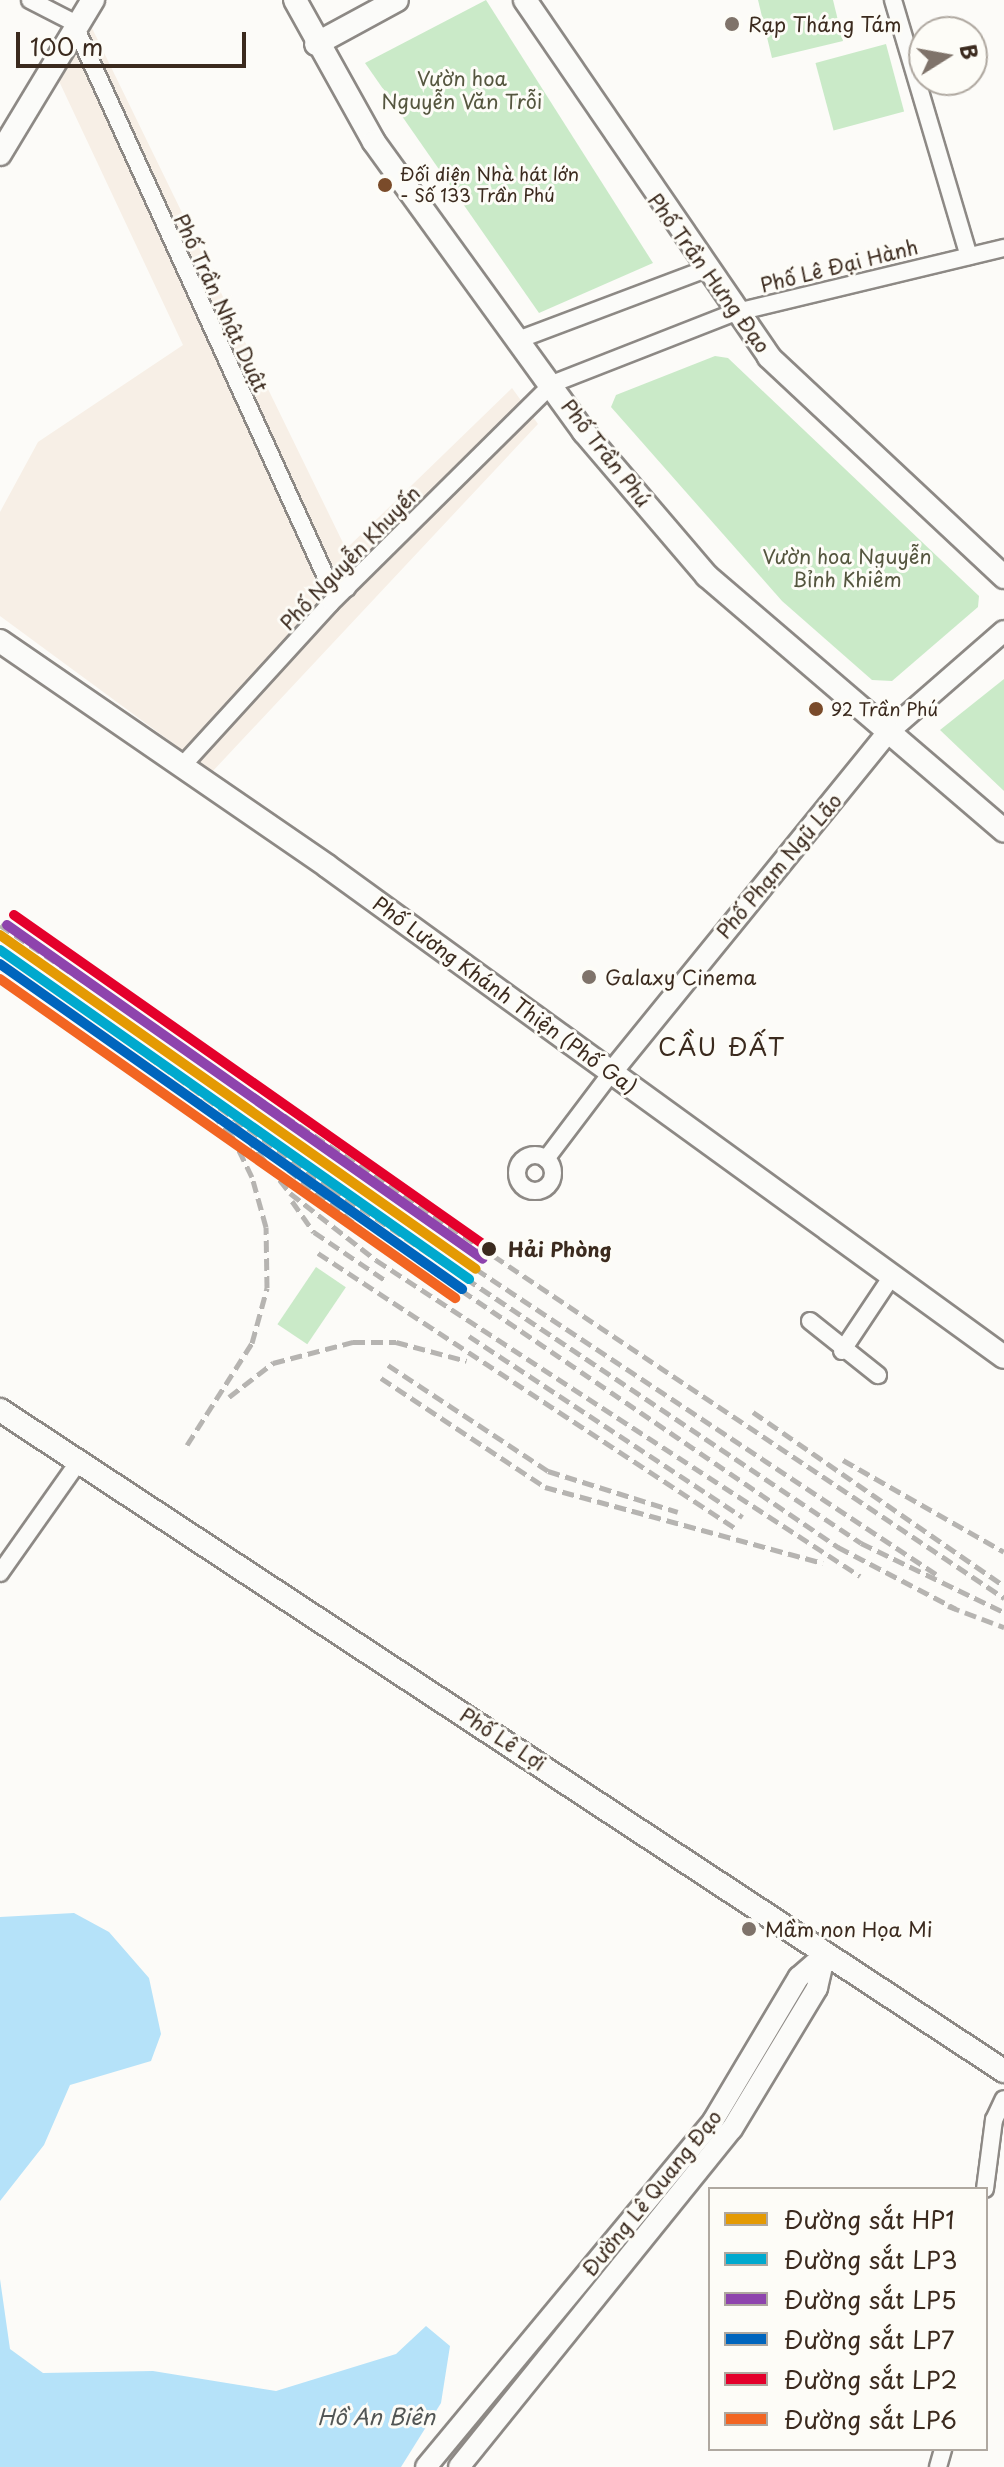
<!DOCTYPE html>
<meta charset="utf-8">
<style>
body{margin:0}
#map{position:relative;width:1004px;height:2467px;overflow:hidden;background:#fcfbf8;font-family:"Playpen Sans",sans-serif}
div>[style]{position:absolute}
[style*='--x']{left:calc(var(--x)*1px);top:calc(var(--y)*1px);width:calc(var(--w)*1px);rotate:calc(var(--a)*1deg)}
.built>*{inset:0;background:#f7efe6}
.green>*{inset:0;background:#caeac8;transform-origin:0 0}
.water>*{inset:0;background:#b5e2f9}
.roads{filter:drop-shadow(2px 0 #8d8985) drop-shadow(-2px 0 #8d8985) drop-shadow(0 2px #8d8985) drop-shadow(0 -2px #8d8985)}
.minor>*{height:16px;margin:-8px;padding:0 8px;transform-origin:8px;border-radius:8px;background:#fbfbf9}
.minor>.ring{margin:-8px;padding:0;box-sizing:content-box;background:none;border:16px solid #fbfbf9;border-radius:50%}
.tertiary>*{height:20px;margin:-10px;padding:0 10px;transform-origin:10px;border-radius:10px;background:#fbfbf9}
.secondary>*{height:22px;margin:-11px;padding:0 11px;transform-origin:11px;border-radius:11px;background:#fbfbf9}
.rail>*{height:5px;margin-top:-2.5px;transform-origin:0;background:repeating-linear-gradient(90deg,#b6b4b1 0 12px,transparent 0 18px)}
.rail-1>*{height:10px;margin:-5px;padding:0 5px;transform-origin:5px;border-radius:5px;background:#e49a03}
.rail-2>*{height:10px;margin:-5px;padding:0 5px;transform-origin:5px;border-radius:5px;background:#00a9ce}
.rail-3>*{height:10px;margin:-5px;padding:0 5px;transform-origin:5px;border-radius:5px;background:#8e44ad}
.rail-4>*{height:10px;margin:-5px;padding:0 5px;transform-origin:5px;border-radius:5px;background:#0065bd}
.rail-5>*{height:10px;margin:-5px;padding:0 5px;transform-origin:5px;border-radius:5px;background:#e4002b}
.rail-6>*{height:10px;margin:-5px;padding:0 5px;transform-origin:5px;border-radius:5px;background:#f26522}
.dots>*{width:22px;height:22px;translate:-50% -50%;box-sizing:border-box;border:4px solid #fdfcf7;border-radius:50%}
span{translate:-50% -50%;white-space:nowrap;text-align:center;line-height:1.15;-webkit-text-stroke:6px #fdfcf7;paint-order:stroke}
.bus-label{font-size:18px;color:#3b2a1e}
.left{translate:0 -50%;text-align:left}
.poi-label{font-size:20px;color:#3b2a1e}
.park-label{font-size:20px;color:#55563f}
.street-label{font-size:20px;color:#3b2a1e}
.stop-label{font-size:20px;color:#3b2a1e;font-weight:700}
.water-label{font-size:22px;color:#525655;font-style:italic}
.quarter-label{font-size:24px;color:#3b2a1e;letter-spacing:2px}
.legend{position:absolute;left:708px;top:2187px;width:280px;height:264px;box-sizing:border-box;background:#fdfcf7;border:2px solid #afa8a0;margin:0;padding:10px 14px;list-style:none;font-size:24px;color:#3b2a1e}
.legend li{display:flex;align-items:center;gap:16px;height:40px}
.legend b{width:40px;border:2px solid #afa8a0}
.north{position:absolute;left:908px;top:16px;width:80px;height:80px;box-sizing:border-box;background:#fdfcf7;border:2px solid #afa8a0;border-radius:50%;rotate:79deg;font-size:22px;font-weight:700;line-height:32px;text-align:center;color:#3b2a1e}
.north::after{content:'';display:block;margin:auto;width:28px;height:36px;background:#7f736a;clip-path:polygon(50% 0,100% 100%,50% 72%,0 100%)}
.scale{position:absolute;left:16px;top:32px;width:230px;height:36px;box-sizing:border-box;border:4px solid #3b2a1e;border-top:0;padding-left:10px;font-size:24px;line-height:28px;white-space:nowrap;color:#3b2a1e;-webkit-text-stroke:6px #fdfcf7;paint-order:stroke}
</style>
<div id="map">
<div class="built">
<i style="clip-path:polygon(91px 26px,346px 549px,512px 388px,538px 424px,212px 772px,0 616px,0 512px,38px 442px,183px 345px,58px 79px)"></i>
</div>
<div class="green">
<i style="clip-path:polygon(486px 0,653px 263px,539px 313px,365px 63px)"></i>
<i style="clip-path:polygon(758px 0,833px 0,843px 41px,772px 58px)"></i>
<i style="left:886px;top:44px;width:70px;height:73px;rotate:75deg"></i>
<i style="clip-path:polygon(715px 356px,728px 358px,979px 596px,978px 607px,892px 681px,872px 680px,782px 601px,611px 407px,616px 395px)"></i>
<i style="clip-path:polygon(1004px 679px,1004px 791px,940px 730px)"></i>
<i style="left:316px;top:1267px;width:36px;height:69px;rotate:34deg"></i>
</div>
<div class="water">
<i style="clip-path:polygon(74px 1913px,109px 1932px,149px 1978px,161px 2034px,151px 2061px,70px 2085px,44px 2145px,0 2201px,0 1917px)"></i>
<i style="clip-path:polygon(0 2279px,10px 2349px,43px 2373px,153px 2371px,276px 2391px,396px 2354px,426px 2326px,450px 2346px,441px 2403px,401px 2467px,0 2467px)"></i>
</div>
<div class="roads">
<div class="minor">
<i style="--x:30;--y:0;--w:48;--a:27.1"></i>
<i style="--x:73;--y:22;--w:612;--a:65.49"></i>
<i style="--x:327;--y:579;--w:22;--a:24"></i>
<i style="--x:893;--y:0;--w:267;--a:73.5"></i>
<i style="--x:518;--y:340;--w:198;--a:-20.7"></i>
<i style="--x:183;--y:765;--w:219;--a:-47.6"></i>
<i style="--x:331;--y:603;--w:311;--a:-44.7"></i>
<i style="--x:552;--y:384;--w:194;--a:-21.4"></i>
<i style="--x:733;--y:313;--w:279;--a:-13.5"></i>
<i class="ring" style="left:517px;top:1155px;width:20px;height:20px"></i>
<i style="--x:546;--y:1159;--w:108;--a:-52.9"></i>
<i style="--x:810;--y:1321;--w:87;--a:38.5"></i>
<i style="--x:842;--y:1351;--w:90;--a:-56.3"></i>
<i style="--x:0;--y:1573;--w:133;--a:-54.8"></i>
<i style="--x:985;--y:2189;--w:70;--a:-82.6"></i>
<i style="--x:994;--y:2120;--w:23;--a:-65"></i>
<i style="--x:938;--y:2467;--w:19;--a:-74"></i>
</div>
<div class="tertiary">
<i style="--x:611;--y:1073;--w:438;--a:-50.9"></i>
<i style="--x:887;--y:733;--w:155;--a:-41.1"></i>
<i style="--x:426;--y:2467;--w:450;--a:-50.3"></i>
<i style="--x:713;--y:2121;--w:168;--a:-59.2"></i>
<i style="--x:799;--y:1977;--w:35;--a:-41"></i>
<i style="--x:459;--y:2467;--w:434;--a:-51.1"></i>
<i style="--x:732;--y:2129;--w:165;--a:-58.9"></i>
<i style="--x:817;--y:1988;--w:35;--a:-77"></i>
</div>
<div class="secondary">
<i style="--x:295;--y:0;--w:162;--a:60.9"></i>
<i style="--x:374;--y:142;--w:358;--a:54.1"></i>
<i style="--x:584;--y:432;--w:189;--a:49.5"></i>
<i style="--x:707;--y:576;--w:391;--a:40.6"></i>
<i style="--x:525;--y:0;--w:432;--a:55.6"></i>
<i style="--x:769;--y:357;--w:322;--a:43.1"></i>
<i style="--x:316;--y:44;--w:92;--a:-28.5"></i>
<i style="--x:0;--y:154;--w:180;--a:-58.9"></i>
<i style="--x:0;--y:641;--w:397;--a:34.5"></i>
<i style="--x:327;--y:866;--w:836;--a:35.95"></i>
<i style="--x:0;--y:1410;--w:1202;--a:33.36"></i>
</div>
</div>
<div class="rail">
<i style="--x:0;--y:925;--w:1209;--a:33.83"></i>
<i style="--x:0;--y:950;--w:408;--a:35.7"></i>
<i style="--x:331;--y:1188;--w:638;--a:33.81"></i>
<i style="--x:861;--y:1543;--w:159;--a:25.8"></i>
<i style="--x:235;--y:1123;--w:89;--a:51.8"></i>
<i style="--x:290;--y:1193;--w:109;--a:37.9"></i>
<i style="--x:376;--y:1260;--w:578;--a:33.14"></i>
<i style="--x:274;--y:1158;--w:176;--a:39.2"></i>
<i style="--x:292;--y:1201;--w:38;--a:55"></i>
<i style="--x:314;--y:1232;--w:86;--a:34.1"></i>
<i style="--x:318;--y:1253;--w:500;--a:33.4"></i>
<i style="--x:417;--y:1260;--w:510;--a:34.28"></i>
<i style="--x:838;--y:1547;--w:133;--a:27.7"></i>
<i style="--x:476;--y:1269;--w:552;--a:33.55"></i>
<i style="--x:469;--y:1336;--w:328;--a:33.5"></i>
<i style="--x:388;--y:1365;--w:192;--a:33.5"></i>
<i style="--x:548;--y:1471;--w:136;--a:17.5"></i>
<i style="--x:381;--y:1378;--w:197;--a:33.6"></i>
<i style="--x:545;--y:1487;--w:288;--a:15.3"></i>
<i style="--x:229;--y:1397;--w:56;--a:-37.7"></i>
<i style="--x:273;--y:1363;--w:83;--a:-14.7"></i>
<i style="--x:353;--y:1342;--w:43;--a:0"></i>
<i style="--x:396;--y:1342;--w:73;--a:15"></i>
<i style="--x:753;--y:1412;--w:305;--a:34.7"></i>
<i style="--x:187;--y:1445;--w:121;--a:-57.5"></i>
<i style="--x:252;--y:1343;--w:57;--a:-74.7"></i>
<i style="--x:267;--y:1288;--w:61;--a:-90.9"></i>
<i style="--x:266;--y:1227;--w:52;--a:-105.6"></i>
<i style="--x:252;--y:1177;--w:46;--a:-116"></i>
<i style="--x:232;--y:1136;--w:54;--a:-132"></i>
<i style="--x:843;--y:1460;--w:185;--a:29.7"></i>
<i style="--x:948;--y:1606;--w:60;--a:20.6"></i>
</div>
<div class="rail-1">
<i style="--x:0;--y:935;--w:581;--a:35.06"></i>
</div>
<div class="rail-2">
<i style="--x:0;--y:950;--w:573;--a:35.05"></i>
</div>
<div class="rail-3">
<i style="--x:7;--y:925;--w:581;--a:35.06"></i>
</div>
<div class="rail-4">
<i style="--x:0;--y:964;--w:565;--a:35.12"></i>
</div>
<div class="rail-5">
<i style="--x:14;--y:915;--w:581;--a:35.06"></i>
</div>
<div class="rail-6">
<i style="--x:0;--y:979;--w:556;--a:35.03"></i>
</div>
<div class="dots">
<i style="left:732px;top:24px;background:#7f736a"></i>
<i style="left:385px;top:185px;background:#7a4b2a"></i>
<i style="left:816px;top:709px;background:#7a4b2a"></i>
<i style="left:589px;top:977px;background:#7f736a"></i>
<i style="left:489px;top:1249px;background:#3b2a1e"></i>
<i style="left:749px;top:1929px;background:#7f736a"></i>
</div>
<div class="bus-label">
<span class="left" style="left:400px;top:185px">Đối diện Nhà hát lớn<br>- Số 133 Trần Phú</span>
<span class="left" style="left:831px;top:709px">92 Trần Phú</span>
</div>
<div class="poi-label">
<span class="left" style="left:748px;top:24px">Rạp Tháng Tám</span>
<span class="left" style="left:605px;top:977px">Galaxy Cinema</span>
<span class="left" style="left:765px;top:1929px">Mầm non Họa Mi</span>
</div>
<div class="park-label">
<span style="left:462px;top:90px">Vườn hoa<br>Nguyễn Văn Trỗi</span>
<span style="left:847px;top:568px">Vườn hoa Nguyễn<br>Bỉnh Khiêm</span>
</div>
<div class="street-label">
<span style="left:839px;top:266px;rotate:-14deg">Phố Lê Đại Hành</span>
<span style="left:709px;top:273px;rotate:54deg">Phố Trần Hưng Đạo</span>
<span style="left:221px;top:303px;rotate:65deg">Phố Trần Nhật Duật</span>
<span style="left:606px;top:453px;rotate:52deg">Phố Trần Phú</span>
<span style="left:350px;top:558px;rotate:-46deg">Phố Nguyễn Khuyến</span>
<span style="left:779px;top:866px;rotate:-50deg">Phố Phạm Ngũ Lão</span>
<span style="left:505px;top:995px;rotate:36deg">Phố Lương Khánh Thiện (Phố Ga)</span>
<span style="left:503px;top:1739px;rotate:33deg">Phố Lê Lợi</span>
<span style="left:652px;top:2193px;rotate:-51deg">Đường Lê Quang Đạo</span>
</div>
<div class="stop-label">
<span class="left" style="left:508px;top:1249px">Hải Phòng</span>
</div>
<div class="water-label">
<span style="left:376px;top:2416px">Hồ An Biên</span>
</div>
<div class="quarter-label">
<span style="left:722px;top:1047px">CẦU ĐẤT</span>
</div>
<ul class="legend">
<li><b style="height:10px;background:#e49a03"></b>Đường sắt HP1</li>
<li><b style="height:10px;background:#00a9ce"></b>Đường sắt LP3</li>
<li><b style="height:10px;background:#8e44ad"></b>Đường sắt LP5</li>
<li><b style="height:10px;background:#0065bd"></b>Đường sắt LP7</li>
<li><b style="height:10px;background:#e4002b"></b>Đường sắt LP2</li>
<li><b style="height:10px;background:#f26522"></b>Đường sắt LP6</li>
</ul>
<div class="north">B</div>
<div class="scale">100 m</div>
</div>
